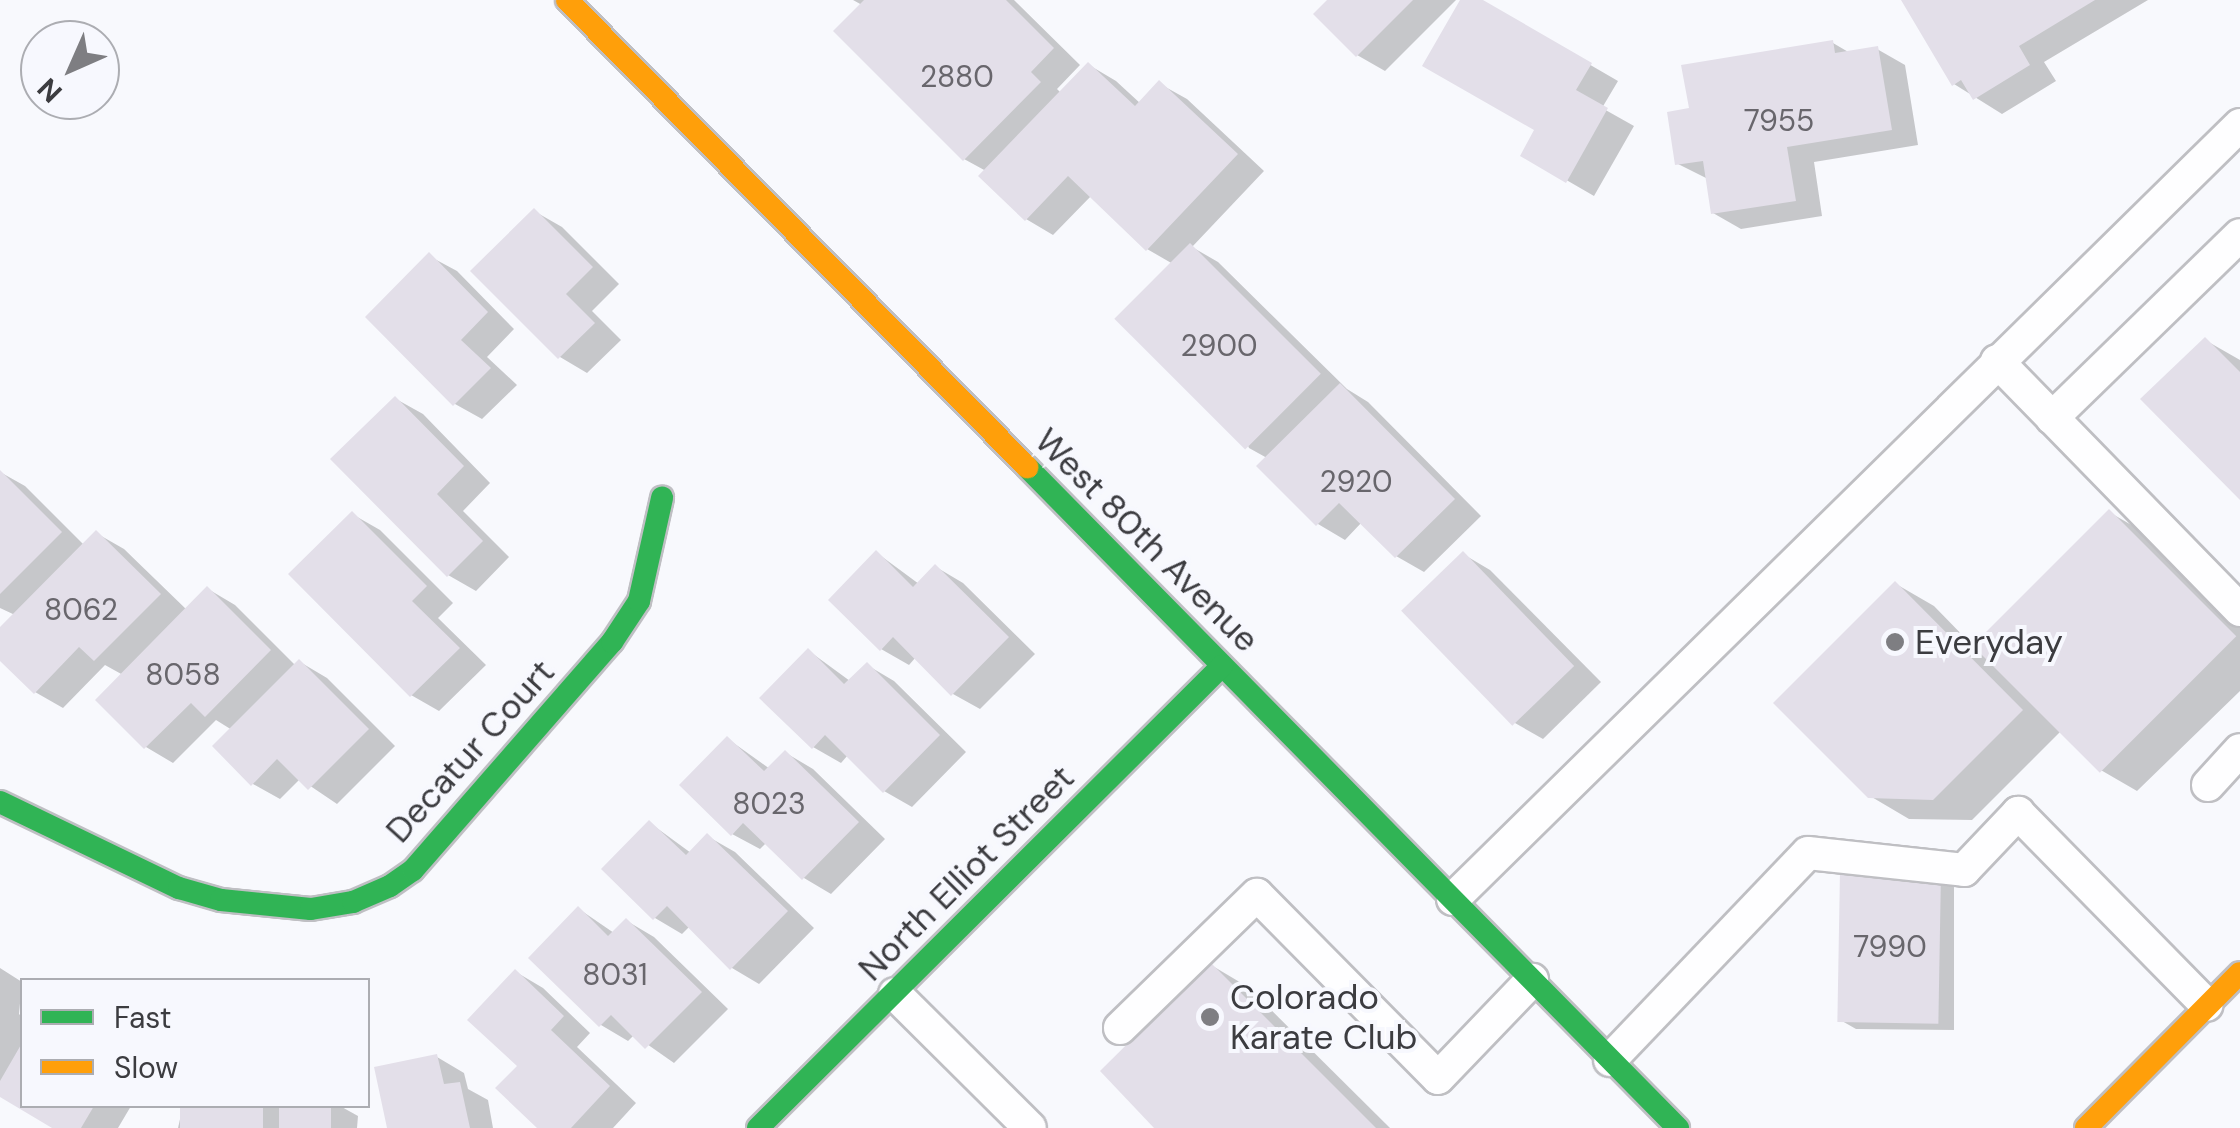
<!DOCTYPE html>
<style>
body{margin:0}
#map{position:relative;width:2240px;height:1128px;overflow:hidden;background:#f8f9fd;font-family:"DM Sans",sans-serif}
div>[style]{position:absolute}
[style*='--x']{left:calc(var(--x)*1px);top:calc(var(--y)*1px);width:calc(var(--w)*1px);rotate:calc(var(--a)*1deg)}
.shadow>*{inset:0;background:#0003}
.building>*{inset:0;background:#e3dfe9;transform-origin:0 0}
.roads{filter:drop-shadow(2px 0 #bfbfc3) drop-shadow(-2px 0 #bfbfc3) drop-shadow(0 2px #bfbfc3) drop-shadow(0 -2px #bfbfc3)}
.lane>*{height:32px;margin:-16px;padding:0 16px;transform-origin:16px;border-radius:16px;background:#fefeff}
.fast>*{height:22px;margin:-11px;padding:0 11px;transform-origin:11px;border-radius:11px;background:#30b455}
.slow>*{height:22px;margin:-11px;padding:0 11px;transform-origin:11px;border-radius:11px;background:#ff9f0a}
.dots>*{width:28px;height:28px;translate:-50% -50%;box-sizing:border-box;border:5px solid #f7f8fe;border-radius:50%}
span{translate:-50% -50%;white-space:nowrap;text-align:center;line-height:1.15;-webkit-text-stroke:8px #f7f8fe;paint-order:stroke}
.number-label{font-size:30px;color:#68666c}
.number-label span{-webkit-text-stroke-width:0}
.street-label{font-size:35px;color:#3c3c40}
.poi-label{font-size:35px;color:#3c3c40}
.left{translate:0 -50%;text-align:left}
.legend{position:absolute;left:20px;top:978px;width:350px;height:130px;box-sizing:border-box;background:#f7f8fe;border:2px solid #acadb2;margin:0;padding:12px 18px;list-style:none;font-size:30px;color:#3c3c40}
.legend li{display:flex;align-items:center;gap:20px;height:50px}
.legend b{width:50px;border:2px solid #acadb2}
.north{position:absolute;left:20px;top:20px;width:100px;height:100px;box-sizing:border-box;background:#f7f8fe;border:2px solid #acadb2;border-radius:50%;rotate:225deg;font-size:28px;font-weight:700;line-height:40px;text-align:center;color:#3c3c40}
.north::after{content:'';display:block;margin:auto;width:35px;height:45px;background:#7e7e82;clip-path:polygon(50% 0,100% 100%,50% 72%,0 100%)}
</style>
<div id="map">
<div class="shadow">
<i style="clip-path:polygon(853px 0,1014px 0,1080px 65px,1057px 89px,1061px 93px,1089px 65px,1116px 81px,1141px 104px,1160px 84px,1187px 99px,1264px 171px,1192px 247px,1218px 262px,1347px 389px,1368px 402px,1481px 516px,1424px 572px,1396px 556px,1362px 522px,1345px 540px,1318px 524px,1267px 458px,1249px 448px,1173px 264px,1147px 249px,1092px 195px,1053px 235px,1026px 219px,986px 171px,964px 159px,862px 5px)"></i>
<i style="clip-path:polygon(1331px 0,1456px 0,1385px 71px,1357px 55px)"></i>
<i style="clip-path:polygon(1463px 0,1478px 0,1618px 81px,1602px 108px,1634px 126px,1594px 196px,1523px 155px,1537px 129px)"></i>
<i style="clip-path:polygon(1906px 0,2148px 0,2044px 62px,2056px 81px,2002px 114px,1954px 84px)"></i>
<i style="clip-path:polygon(1833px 43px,1850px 53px,1877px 49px,1905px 65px,1918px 145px,1814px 162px,1822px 216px,1741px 229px,1713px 213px,1708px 179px,1678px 164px,1692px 110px)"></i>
<i style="clip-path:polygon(534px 211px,562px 227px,619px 284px,592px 311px,621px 340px,587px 373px,560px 357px,474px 271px)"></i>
<i style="clip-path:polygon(429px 256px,457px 271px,514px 329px,487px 357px,517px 385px,482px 419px,455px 404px)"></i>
<i style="clip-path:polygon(2205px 340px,2240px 360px,2240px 497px)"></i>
<i style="clip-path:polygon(396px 399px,423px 414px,490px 483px,463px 511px,509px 557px,476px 591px,448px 575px)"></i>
<i style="clip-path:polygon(0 472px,25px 486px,84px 545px,96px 533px,124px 549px,187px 610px,208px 589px,235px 605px,296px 666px,300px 662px,327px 678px,395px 746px,337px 804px,300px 779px,280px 799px,253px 784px,232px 730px,216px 720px,173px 763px,146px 747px,98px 700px,123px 675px,105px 665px,63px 708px,35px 692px,0 658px,0 630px,15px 615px,0 608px)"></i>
<i style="clip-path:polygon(2109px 512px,2147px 534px,2240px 627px,2240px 691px,2137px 791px,2099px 769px,2061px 731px,1972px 820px,1909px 819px,1870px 796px,1896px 584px,1934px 606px,1974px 647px)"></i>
<i style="clip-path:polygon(352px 514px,380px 530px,453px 603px,438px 618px,486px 665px,439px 711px,411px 695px)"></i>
<i style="clip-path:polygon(877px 553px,919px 584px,936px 567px,963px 583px,1035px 654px,980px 709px,953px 694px,916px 657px,909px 665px,881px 649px)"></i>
<i style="clip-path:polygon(1463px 554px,1490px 570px,1601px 682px,1543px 739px,1515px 723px)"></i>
<i style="clip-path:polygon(809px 651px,850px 681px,867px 665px,894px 681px,966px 752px,912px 807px,884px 791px,848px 755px,841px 763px,813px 747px)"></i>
<i style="clip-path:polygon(728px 739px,770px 769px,786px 753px,813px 769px,885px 839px,831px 894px,804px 878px,767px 842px,760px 849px,732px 834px)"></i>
<i style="clip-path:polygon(650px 823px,691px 853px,707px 836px,735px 852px,814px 928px,759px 984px,732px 968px,690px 926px,682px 934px,655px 918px)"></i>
<i style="clip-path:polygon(1843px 873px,1954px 883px,1954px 1030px,1856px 1029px,1842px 1021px)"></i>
<i style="clip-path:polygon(579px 909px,614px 933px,627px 921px,654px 937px,728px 1009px,674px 1063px,634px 1035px,628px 1041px,601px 1025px)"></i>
<i style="clip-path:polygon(1211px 965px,1248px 987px,1390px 1128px,1158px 1128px)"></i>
<i style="clip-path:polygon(0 968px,22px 982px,19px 1014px,22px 1017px,22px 1106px,131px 1106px,118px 1128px,57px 1128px,0 1094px)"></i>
<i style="clip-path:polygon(516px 972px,543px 988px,590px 1033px,577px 1047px,636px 1103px,613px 1128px,541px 1128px,521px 1066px)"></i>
<i style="clip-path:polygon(437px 1057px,464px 1073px,468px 1089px,488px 1100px,493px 1128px,390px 1128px)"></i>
<i style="clip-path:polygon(183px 1106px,340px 1106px,358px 1116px,357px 1128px,178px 1128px)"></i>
</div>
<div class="building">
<i style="clip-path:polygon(864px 0,1006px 0,1054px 48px,1031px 72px,1041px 82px,963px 161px,833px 31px)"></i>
<i style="clip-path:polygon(1327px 0,1413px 0,1356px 57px,1313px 14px)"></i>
<i style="clip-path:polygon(1460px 0,1483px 0,1592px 63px,1576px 90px,1608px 108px,1566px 183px,1520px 156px,1534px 130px,1422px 66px)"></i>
<i style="clip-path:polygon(1901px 0,2095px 0,2019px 46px,2030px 65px,1973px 100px,1961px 80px,1952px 86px)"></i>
<i style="clip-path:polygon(1833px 40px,1835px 53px,1878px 46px,1892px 130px,1787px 147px,1796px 201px,1711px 214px,1703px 161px,1675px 165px,1667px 112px,1689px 108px,1681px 65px)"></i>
<i style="clip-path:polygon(1088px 62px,1135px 106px,1159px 80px,1238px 154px,1146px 251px,1068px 176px,1025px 221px,978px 176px)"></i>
<i style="clip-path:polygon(534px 208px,593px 267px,566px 294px,595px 323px,558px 359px,470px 271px)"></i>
<i style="left:1190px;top:243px;width:185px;height:107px;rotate:45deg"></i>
<i style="clip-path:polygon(429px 252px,488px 312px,461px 340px,491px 368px,453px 406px,365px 317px)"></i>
<i style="clip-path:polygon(2205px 337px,2240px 372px,2240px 500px,2140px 399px)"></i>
<i style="clip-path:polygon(1340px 383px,1455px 499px,1395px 558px,1339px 503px,1316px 526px,1256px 466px)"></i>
<i style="clip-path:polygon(395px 396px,464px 466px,437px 494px,483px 541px,447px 577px,330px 459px)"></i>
<i style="clip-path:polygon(0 470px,62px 532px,0 594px)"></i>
<i style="left:2109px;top:509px;width:180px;height:193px;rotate:45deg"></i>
<i style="clip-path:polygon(352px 511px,427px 586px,412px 601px,460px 648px,410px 697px,288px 574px)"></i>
<i style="clip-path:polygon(96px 530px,161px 594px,94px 661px,79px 647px,34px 694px,0 661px,0 627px)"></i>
<i style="clip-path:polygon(876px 550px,913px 587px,935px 564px,1009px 637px,951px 696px,893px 637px,880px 651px,828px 600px)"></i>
<i style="left:1463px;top:551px;width:160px;height:86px;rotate:46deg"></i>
<i style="clip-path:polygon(1895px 581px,2023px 710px,1933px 800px,1868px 798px,1773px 703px)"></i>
<i style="clip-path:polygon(207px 586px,271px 650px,205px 717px,191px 703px,144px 749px,95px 700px)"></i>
<i style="clip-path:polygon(808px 648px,844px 684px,867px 662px,940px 735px,883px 793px,825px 735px,812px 749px,759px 698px)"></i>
<i style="clip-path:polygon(299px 659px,369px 729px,308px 790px,277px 759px,251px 786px,212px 746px)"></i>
<i style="clip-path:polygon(727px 736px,764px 771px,785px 750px,859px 822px,802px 880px,743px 823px,731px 836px,679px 785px)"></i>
<i style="clip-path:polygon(649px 820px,686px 855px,707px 833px,788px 911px,730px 970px,667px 906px,653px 920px,601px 869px)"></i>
<i style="left:1840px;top:871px;width:101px;height:151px;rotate:1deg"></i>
<i style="clip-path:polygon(578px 906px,608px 936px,626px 918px,702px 992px,645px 1049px,611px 1015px,599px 1027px,528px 958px)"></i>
<i style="clip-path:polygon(1210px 962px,1376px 1128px,1154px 1128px,1100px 1071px)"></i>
<i style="clip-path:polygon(515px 969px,564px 1016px,551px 1030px,610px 1086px,571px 1128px,537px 1128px,495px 1088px,517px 1066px,467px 1020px)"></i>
<i style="clip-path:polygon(22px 1043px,22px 1106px,94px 1106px,81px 1128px,52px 1128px,0 1097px,0 1081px)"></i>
<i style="clip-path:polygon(437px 1054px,444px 1084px,460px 1082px,470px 1128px,387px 1128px,374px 1067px)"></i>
<i style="left:180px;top:1106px;width:83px;height:22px"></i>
<i style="left:279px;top:1106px;width:52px;height:22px"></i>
</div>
<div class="roads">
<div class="lane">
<i style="--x:1997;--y:361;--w:348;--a:45.7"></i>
<i style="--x:2052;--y:418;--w:262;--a:-44.2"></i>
<i style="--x:2208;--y:785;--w:47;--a:-47.6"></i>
<i style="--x:1453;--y:899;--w:1104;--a:-44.52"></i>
<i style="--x:895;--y:994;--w:190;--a:44.8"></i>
<i style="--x:1120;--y:1028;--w:191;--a:-44.2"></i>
<i style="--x:1257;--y:895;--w:257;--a:45.3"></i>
<i style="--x:1438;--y:1078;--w:136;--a:-46.2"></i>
<i style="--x:1610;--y:1060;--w:286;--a:-46.3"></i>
<i style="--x:1808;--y:853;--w:157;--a:6.2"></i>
<i style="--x:1964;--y:870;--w:79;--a:-46.5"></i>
<i style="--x:2018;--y:813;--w:269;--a:45.5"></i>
</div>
<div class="fast">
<i style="--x:1027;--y:467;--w:928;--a:45.44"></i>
<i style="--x:0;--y:802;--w:199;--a:25.7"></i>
<i style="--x:179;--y:888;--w:44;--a:15.9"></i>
<i style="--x:221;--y:900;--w:90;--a:5.7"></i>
<i style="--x:311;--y:909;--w:43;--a:-9.5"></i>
<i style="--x:353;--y:902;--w:40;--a:-23.4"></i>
<i style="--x:390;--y:886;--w:28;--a:-35"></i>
<i style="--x:413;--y:870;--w:303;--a:-48.9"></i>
<i style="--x:612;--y:642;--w:49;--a:-56.6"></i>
<i style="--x:639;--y:601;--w:106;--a:-77.4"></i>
<i style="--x:758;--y:1128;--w:655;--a:-44.88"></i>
</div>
<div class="slow">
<i style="--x:567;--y:0;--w:656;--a:45.43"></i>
<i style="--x:2086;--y:1128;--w:218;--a:-45.2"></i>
</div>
</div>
<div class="dots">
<i style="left:1895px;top:642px;background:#7e7e82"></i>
<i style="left:1210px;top:1017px;background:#7e7e82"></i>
</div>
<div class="number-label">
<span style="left:957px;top:77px">2880</span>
<span style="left:1779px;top:121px">7955</span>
<span style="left:1219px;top:346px">2900</span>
<span style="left:1356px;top:482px">2920</span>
<span style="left:81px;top:610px">8062</span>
<span style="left:183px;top:675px">8058</span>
<span style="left:769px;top:804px">8023</span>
<span style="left:1890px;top:947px">7990</span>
<span style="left:615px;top:975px">8031</span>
</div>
<div class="street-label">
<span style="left:1147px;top:540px;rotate:45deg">West 80th Avenue</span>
<span style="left:470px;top:751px;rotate:-48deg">Decatur Court</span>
<span style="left:966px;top:873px;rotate:-45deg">North Elliot Street</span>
</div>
<div class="poi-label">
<span class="left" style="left:1915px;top:642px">Everyday</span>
<span class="left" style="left:1230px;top:1017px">Colorado<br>Karate Club</span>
</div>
<ul class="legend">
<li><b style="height:12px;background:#30b455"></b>Fast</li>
<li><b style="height:12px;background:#ff9f0a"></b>Slow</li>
</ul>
<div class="north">N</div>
</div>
